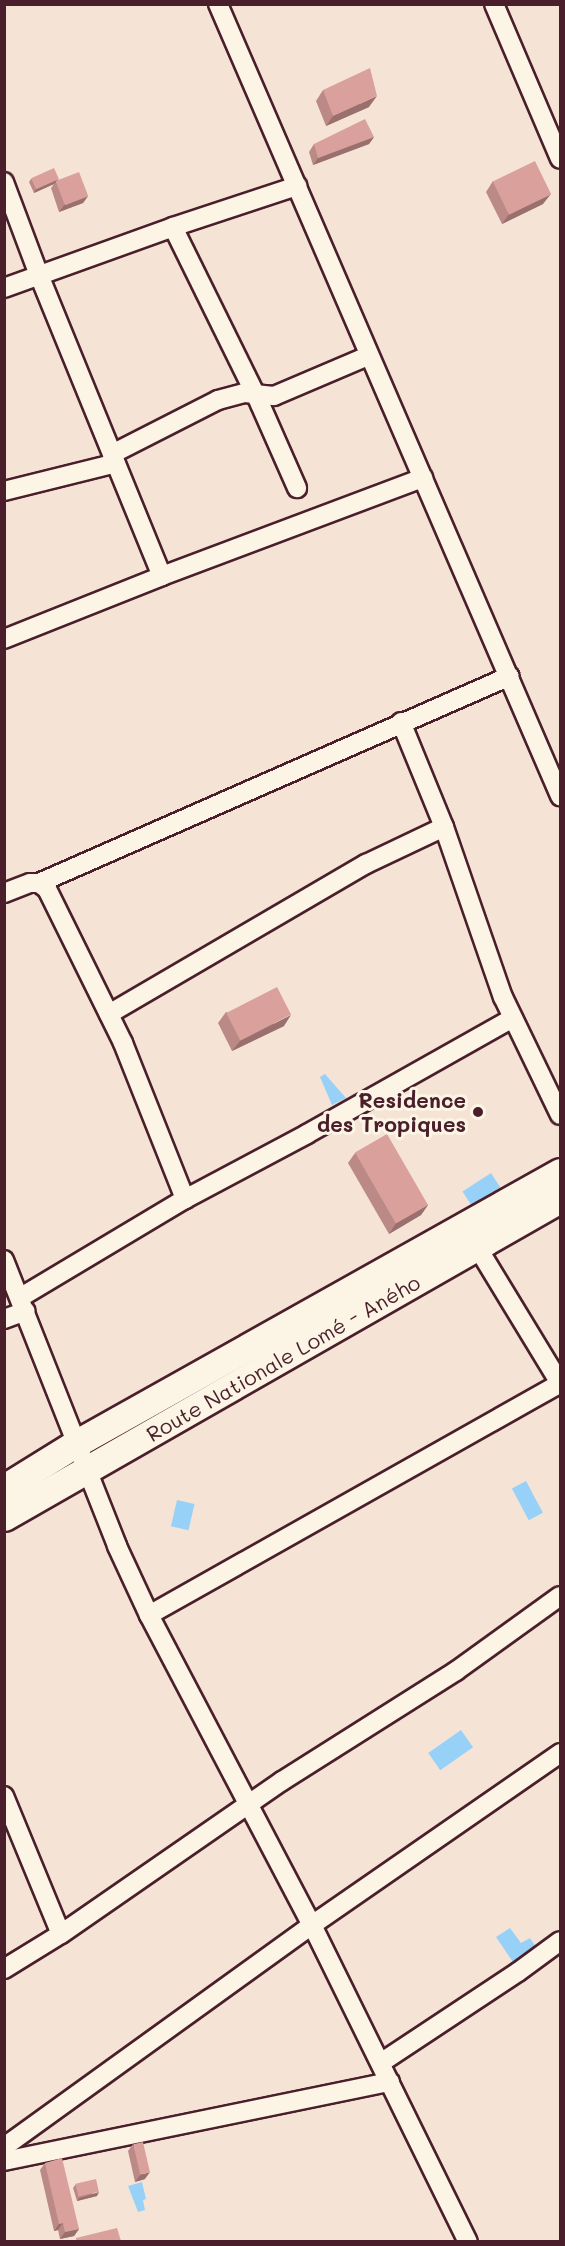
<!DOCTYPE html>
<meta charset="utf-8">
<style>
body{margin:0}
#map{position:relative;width:565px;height:2246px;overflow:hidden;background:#f5e4d6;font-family:Mali,sans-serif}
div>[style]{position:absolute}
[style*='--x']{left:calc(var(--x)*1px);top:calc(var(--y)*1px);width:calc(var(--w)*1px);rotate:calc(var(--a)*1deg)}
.water>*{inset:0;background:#98d1f8;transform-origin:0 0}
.roads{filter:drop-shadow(2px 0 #4a1f2b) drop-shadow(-2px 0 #4a1f2b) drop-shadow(0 2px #4a1f2b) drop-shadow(0 -2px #4a1f2b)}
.minor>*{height:18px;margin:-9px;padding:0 9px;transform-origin:9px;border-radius:9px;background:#fcf5e5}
.highway>*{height:27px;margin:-13.5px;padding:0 13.5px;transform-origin:13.5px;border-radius:13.5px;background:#fcf5e5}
.wall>*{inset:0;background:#bb8a86}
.shaded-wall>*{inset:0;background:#99706d}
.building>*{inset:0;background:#daa09c;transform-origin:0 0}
.dots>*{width:16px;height:16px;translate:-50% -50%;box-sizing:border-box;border:3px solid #fcf5e5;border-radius:50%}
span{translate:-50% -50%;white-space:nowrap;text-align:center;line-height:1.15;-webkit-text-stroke:6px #fcf5e5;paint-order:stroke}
.poi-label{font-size:21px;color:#4a1f2b;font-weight:700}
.right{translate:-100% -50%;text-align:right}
.street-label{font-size:21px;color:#4a1f2b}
.frame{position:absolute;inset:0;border:6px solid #4a1f2b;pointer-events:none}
</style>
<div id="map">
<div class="water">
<i style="clip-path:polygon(325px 1074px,346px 1098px,332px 1105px,320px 1077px)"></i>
<i style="left:491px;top:1173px;width:17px;height:34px;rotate:57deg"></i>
<i style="left:526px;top:1481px;width:36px;height:16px;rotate:62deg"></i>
<i style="left:177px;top:1500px;width:18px;height:27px;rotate:13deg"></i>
<i style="left:461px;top:1730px;width:21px;height:40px;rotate:55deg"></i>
<i style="clip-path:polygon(510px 1928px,521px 1943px,530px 1938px,538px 1950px,515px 1965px,496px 1937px)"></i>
<i style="clip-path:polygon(142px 2182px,146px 2199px,143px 2200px,145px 2210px,138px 2212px,128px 2186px)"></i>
</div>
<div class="roads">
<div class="minor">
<i style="--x:218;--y:4;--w:863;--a:66.64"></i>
<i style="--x:494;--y:4;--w:168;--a:66.9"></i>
<i style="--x:4;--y:182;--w:99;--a:69.4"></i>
<i style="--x:39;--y:275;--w:325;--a:67.8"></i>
<i style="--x:173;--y:227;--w:197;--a:63.8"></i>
<i style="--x:260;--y:404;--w:92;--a:66.2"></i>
<i style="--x:4;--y:288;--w:180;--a:-19.8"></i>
<i style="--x:173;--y:227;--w:131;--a:-18.3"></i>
<i style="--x:112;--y:454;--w:119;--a:-27"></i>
<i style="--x:218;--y:400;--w:28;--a:-15"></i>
<i style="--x:245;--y:393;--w:29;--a:6"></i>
<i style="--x:274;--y:396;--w:102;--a:-23.1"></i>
<i style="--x:4;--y:491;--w:115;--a:-14"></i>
<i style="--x:4;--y:639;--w:170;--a:-21.7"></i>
<i style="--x:162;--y:576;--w:279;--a:-20.6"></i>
<i style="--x:401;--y:722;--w:113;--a:67.7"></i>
<i style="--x:444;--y:827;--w:180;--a:70.9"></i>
<i style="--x:503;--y:997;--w:131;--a:64.2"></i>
<i style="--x:39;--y:883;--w:10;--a:37"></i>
<i style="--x:47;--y:889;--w:172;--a:63.7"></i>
<i style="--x:123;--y:1043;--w:168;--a:68.3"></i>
<i style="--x:4;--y:893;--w:28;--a:-21"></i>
<i style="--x:30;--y:883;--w:9;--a:0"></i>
<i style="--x:39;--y:883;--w:514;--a:-23.73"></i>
<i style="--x:109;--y:1014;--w:298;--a:-30.3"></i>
<i style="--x:366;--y:864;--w:86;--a:-25.4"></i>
<i style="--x:476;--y:1245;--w:162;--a:58.7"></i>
<i style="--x:4;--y:1260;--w:308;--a:68.4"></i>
<i style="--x:117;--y:1546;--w:76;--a:65.1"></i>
<i style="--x:149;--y:1615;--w:350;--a:62.3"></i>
<i style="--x:312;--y:1925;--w:353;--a:63.8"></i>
<i style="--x:21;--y:1297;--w:191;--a:-30.9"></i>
<i style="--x:185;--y:1199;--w:138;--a:-28"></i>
<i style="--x:307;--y:1134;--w:236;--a:-29.4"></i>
<i style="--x:4;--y:1319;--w:23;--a:-20"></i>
<i style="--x:149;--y:1615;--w:472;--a:-29.4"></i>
<i style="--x:4;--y:1796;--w:149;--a:67.6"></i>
<i style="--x:4;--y:1969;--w:67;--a:-31.6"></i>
<i style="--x:61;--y:1934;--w:269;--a:-34.7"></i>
<i style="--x:282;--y:1781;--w:206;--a:-32.3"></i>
<i style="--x:456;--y:1671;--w:128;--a:-35.8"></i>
<i style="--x:382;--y:2062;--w:163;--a:-33.5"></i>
<i style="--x:518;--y:1972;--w:52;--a:-36.4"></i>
<i style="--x:4;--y:2147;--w:380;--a:-35.8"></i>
<i style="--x:312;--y:1925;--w:302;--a:-34.7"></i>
<i style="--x:4;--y:2161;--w:394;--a:-11.6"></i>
</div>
<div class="highway">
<i style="--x:4;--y:1488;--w:84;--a:-31.8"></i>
<i style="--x:75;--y:1444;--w:556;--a:-29.28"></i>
<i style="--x:4;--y:1517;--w:641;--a:-29.77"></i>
</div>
</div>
<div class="wall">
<i style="clip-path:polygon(323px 90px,369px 107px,326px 126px,316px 101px)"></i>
<i style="clip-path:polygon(374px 137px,369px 144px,313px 165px,309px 152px,314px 144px)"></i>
<i style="clip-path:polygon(31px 179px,58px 180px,88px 196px,83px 203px,59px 212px,51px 188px,54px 184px,34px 193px,29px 182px)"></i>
<i style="clip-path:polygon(493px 181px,543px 204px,502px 224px,486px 192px)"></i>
<i style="clip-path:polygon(226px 1012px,284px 1026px,232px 1051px,218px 1023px)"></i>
<i style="clip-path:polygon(355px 1153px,428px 1205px,421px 1215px,389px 1234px,348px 1163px)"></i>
<i style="clip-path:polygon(133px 2144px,145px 2179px,135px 2182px,128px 2151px)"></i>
<i style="clip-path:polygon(45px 2163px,79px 2229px,74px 2236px,60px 2239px,58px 2230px,54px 2231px,40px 2170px)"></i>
<i style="clip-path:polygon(76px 2184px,97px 2196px,77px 2201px,73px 2188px)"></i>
</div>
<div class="shaded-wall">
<i style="clip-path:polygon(377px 96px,369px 107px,326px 126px,333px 116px)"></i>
<i style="clip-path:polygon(374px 137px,369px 144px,313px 165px,318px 158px)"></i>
<i style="clip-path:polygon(59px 179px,54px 184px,34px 193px,36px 189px)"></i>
<i style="clip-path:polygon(551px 194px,543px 204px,502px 224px,509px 214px)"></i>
<i style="clip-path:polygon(88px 196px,83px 203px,59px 212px,65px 204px)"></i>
<i style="clip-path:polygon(291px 1015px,284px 1026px,232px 1051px,240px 1041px)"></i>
<i style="clip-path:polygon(428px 1205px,421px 1215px,389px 1234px,396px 1223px)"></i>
<i style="clip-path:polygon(150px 2172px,145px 2179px,135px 2182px,140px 2175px)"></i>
<i style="clip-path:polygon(99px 2192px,97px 2196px,77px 2201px,79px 2198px)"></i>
<i style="clip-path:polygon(63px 2223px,58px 2230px,54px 2231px,59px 2224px)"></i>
<i style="clip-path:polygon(79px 2229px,74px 2236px,60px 2239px,65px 2232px)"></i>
</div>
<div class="building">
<i style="clip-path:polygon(370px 68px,377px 96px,333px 116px,323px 90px)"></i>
<i style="clip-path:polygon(365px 119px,374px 137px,318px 158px,314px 144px)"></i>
<i style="left:535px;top:161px;width:37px;height:47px;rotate:64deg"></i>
<i style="left:54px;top:168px;width:12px;height:25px;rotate:66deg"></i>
<i style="left:79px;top:172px;width:26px;height:25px;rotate:69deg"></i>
<i style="left:277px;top:987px;width:31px;height:57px;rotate:63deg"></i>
<i style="left:387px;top:1134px;width:82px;height:37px;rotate:60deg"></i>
<i style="left:143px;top:2142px;width:31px;height:10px;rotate:77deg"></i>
<i style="clip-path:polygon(62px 2158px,79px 2229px,65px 2232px,63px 2223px,59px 2224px,45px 2163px)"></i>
<i style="left:96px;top:2179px;width:13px;height:21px;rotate:77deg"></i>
<i style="clip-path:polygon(117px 2228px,121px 2241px,76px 2241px,76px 2238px)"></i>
</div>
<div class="dots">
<i style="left:478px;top:1112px;background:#4a1f2b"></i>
</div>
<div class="poi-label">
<span class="right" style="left:466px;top:1112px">Residence<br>des Tropiques</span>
</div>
<div class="street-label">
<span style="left:283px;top:1358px;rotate:-30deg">Route Nationale Lomé - Aného</span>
</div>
<div class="frame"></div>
</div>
